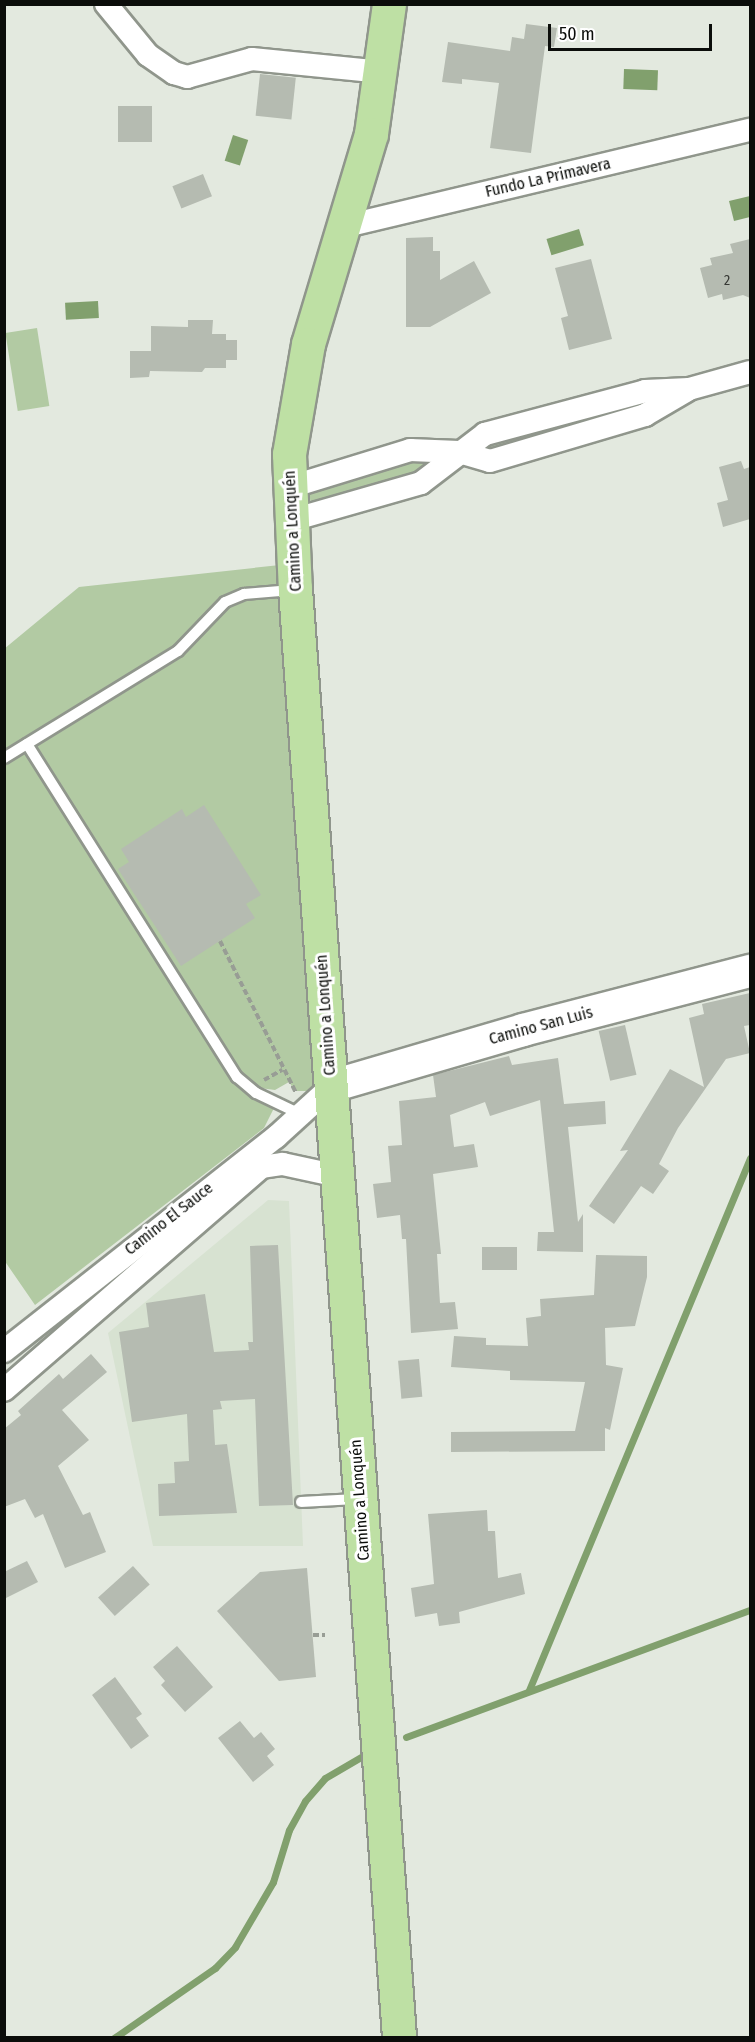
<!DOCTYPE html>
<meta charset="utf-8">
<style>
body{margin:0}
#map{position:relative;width:755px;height:2042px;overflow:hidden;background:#e3e9df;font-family:"Fira Sans Condensed",sans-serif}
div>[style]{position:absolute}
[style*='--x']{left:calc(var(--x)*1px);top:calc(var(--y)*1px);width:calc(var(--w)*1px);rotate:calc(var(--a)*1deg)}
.built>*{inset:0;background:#d7e2d1}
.green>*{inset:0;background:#b2caa3;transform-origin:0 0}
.water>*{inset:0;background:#81a06d;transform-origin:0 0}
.stream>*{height:7px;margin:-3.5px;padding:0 3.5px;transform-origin:3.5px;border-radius:3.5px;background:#81a06d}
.building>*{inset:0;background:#b5bbb1;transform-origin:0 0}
.path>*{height:4px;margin-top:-2px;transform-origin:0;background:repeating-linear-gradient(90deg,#989d95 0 6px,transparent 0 9px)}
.roads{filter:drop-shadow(2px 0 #90968c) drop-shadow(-2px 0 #90968c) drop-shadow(0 2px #90968c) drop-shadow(0 -2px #90968c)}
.lane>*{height:10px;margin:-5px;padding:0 5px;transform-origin:5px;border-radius:5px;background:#fff}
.street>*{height:22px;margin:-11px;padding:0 11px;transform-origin:11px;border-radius:11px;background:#fff}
.secondary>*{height:32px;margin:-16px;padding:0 16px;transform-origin:16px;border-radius:16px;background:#fff}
.primary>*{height:33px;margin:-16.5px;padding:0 16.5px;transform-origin:16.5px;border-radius:16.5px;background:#bee0a4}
span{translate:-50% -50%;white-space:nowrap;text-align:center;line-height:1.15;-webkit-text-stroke:6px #fff;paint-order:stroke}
.number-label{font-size:14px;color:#363834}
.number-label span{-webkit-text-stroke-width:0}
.street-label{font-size:16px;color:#0b0d0a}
.frame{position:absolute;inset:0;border:6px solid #0b0d0a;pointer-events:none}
.scale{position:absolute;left:548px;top:24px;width:164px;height:27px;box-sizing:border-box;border:3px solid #0b0d0a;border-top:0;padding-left:8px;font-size:18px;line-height:21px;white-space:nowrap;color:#0b0d0a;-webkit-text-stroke:4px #fff;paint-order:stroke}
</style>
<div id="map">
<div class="built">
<i style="clip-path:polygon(268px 1200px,289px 1201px,303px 1546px,153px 1546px,108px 1333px)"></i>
</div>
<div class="green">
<i style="left:37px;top:328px;width:79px;height:32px;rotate:81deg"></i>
<i style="clip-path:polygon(661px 398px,497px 453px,478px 448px,492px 438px)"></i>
<i style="clip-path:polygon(412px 458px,445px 458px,418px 479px,312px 507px,307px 486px)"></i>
<i style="clip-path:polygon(280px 565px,316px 1077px,312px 1091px,295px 1091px,289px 1082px,275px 1090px,260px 1088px,253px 1099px,274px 1108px,264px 1128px,35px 1305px,4px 1260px,4px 649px,79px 587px)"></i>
</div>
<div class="water">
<i style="left:624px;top:69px;width:34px;height:20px;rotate:2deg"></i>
<i style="left:233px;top:135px;width:16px;height:27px;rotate:18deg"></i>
<i style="clip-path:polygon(750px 196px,750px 217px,734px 221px,729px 201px)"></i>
<i style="left:579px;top:229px;width:17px;height:34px;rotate:73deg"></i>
<i style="left:98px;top:301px;width:17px;height:33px;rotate:87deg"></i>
</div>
<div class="stream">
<i style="--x:529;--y:1690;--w:576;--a:-67.44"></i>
<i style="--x:406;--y:1737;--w:367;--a:-20.3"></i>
<i style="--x:114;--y:2038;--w:123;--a:-34.7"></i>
<i style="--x:215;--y:1968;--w:29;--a:-46"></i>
<i style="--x:235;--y:1947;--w:75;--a:-59.7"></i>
<i style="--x:273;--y:1882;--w:54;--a:-72.9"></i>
<i style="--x:289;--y:1830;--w:33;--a:-61"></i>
<i style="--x:305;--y:1801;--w:30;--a:-49"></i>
<i style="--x:325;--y:1778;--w:50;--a:-30.2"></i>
</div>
<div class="building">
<i style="clip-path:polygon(526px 24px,557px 28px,554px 47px,545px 46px,531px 153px,490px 148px,499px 83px,462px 79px,462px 84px,442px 82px,448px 42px,510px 51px,512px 37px,524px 39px)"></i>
<i style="left:260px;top:74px;width:36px;height:42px;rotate:6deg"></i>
<i style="left:118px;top:106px;width:34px;height:36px"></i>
<i style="left:203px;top:174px;width:24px;height:33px;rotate:68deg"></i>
<i style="clip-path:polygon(433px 237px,433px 251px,440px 251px,440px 280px,474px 261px,491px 293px,430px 327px,406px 327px,406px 238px)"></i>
<i style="clip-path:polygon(750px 239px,750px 298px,743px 295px,723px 300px,722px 294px,708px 298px,700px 268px,712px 265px,710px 258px,733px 253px,730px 244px)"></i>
<i style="clip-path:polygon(591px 259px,612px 339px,569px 350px,561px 318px,568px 316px,555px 268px)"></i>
<i style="clip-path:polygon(188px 320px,213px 320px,212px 334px,226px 334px,226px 340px,237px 340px,237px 360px,226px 360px,226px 368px,205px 368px,202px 372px,150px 371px,149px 377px,130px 378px,130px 351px,151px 351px,151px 326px,188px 327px)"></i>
<i style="clip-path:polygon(741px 461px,744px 469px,750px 467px,750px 519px,723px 527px,717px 503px,728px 500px,719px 467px)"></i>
<i style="clip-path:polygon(204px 805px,261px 895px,246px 904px,255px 918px,181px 966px,118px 869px,129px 862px,121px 849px,182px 809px,186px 817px)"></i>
<i style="clip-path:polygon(750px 993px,750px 1025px,744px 1026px,750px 1053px,726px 1059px,678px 1128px,659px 1164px,669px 1171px,653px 1194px,641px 1186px,614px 1224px,589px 1206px,628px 1150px,620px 1151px,670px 1069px,704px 1087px,689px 1018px,704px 1014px,702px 1004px)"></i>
<i style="left:625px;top:1025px;width:51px;height:27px;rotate:77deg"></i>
<i style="clip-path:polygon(509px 1056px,512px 1065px,558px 1058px,564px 1104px,605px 1101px,606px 1124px,568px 1127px,578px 1222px,583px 1214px,583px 1252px,537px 1251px,538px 1232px,554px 1232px,540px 1100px,490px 1116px,485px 1102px,450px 1115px,454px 1147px,474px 1144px,478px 1167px,433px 1174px,441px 1254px,437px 1254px,440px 1303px,455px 1302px,458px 1329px,411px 1333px,406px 1239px,402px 1239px,400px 1215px,377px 1218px,373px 1184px,391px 1182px,388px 1146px,402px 1145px,399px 1101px,436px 1097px,433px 1075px)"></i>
<i style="clip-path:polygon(278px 1245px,293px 1505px,259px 1506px,255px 1399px,220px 1401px,222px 1409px,213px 1410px,215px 1445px,227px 1444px,237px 1513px,159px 1516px,158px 1484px,175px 1483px,174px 1462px,189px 1461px,187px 1414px,132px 1422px,119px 1332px,149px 1327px,146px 1303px,205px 1294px,214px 1352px,249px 1350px,248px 1342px,253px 1342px,250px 1246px)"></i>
<i style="left:517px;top:1247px;width:23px;height:35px;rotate:90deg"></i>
<i style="clip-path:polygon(596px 1255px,647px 1256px,647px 1277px,635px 1326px,605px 1328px,606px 1365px,623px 1368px,610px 1430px,605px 1428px,605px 1451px,451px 1452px,451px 1432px,575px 1431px,585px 1382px,510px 1380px,510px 1371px,451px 1367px,454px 1336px,486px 1338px,486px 1345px,528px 1346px,526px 1318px,541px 1316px,540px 1299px,594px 1295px)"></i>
<i style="clip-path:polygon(91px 1354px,107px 1372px,62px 1410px,89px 1440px,58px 1466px,83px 1515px,90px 1512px,106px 1552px,65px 1568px,43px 1514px,35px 1518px,25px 1499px,4px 1507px,4px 1429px,21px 1415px,18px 1411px,59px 1374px,63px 1379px)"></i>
<i style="left:419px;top:1359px;width:38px;height:21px;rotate:85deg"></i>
<i style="clip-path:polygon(487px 1510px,488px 1531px,495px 1531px,498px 1578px,521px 1573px,525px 1594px,459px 1612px,460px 1623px,439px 1626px,437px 1613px,415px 1617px,411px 1588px,434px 1584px,428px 1514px)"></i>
<i style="clip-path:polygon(27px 1561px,38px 1582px,4px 1599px,4px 1572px)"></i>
<i style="left:133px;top:1566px;width:25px;height:47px;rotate:48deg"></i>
<i style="clip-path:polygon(307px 1568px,316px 1677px,279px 1681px,217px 1611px,260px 1572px)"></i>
<i style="clip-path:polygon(177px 1646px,213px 1687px,185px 1712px,161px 1685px,165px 1681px,153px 1667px)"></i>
<i style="clip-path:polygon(115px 1677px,142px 1714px,136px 1718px,149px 1736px,131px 1749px,92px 1695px)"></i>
<i style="clip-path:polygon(240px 1721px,254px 1738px,261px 1732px,275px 1749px,267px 1756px,274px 1765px,253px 1782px,218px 1738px)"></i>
</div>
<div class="path">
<i style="--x:220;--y:941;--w:170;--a:63.4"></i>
<i style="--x:264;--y:1080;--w:21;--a:-29"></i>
<i style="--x:313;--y:1635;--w:12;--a:0"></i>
</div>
<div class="roads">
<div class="lane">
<i style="--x:27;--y:744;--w:394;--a:57.8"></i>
<i style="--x:237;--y:1077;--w:25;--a:40"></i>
<i style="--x:256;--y:1093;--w:49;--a:25.5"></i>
<i style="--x:4;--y:758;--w:204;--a:-31.6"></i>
<i style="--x:178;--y:651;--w:68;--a:-46.2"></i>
<i style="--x:225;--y:602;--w:21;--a:-23"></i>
<i style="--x:244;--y:594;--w:48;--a:-4.8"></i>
<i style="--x:301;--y:1502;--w:55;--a:-3.1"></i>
</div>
<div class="street">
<i style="--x:106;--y:4;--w:66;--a:50.5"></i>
<i style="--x:148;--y:55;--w:32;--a:35"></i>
<i style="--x:174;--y:73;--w:14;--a:17"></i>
<i style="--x:187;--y:77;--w:67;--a:-15.5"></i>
<i style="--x:252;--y:59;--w:131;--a:5.7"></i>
<i style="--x:346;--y:226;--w:415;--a:-13.4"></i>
<i style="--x:290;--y:487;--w:126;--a:-17.1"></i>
<i style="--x:410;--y:450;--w:49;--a:2.3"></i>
<i style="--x:459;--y:452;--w:32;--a:16"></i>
<i style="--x:490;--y:461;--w:162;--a:-16.5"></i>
<i style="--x:645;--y:415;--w:48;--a:-30.3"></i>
<i style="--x:292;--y:520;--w:134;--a:-16"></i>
<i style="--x:421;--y:483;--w:81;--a:-37.4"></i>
<i style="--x:485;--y:434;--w:166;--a:-15"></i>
<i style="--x:645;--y:391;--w:44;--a:-2.6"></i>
<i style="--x:689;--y:389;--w:63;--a:-15.6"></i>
<i style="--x:4;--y:1351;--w:346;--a:-38.2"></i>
<i style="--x:276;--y:1137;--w:76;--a:-42.3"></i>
<i style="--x:4;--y:1390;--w:340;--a:-40.9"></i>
<i style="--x:261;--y:1167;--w:22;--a:-8"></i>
<i style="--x:283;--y:1164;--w:56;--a:12.3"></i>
</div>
<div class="secondary">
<i style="--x:332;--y:1086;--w:199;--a:-16.3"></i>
<i style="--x:523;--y:1030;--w:235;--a:-14.6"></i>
</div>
<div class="primary">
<i style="--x:389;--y:4;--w:131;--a:97.9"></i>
<i style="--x:371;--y:134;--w:219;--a:106.7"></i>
<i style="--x:308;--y:344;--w:112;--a:99.8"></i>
<i style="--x:289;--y:454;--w:135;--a:87.5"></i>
<i style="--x:295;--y:589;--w:1453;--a:85.89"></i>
</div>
</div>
<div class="number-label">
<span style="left:727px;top:281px">2</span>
</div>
<div class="street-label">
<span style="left:548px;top:178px;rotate:-13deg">Fundo La Primavera</span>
<span style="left:293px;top:531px;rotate:-93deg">Camino a Lonquén</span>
<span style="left:326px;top:1015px;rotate:-94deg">Camino a Lonquén</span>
<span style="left:541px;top:1026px;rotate:-15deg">Camino San Luis</span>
<span style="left:169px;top:1219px;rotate:-38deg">Camino El Sauce</span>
<span style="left:360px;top:1500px;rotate:-94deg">Camino a Lonquén</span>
</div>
<div class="frame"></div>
<div class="scale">50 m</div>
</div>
